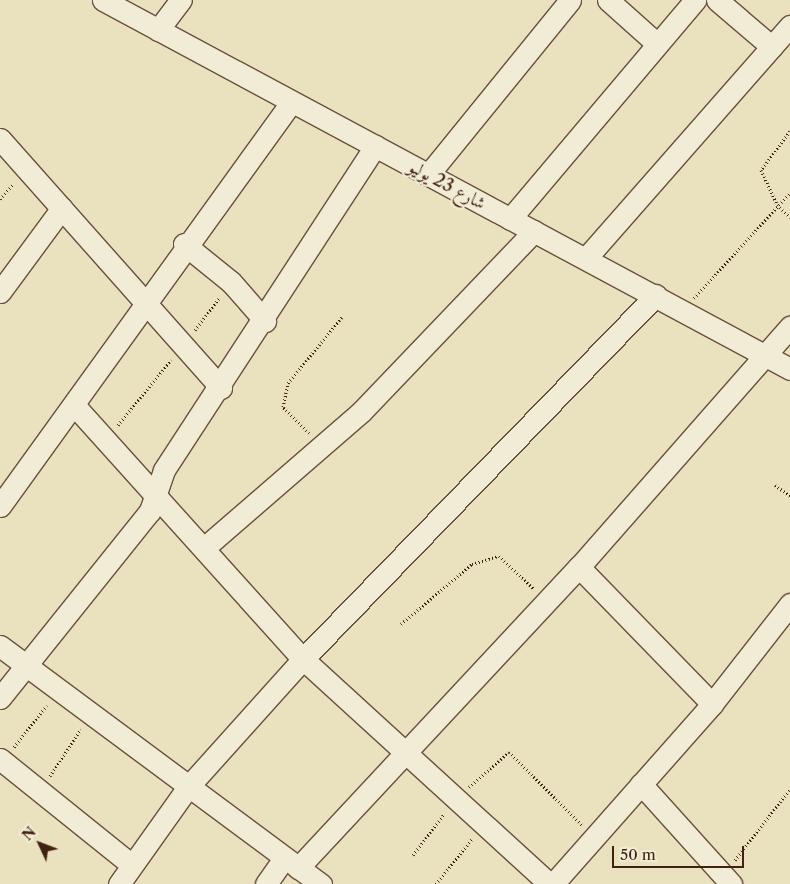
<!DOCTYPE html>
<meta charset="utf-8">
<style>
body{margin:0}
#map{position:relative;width:790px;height:884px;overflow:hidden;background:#eae1bf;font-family:"Libre Caslon Text",Amiri,serif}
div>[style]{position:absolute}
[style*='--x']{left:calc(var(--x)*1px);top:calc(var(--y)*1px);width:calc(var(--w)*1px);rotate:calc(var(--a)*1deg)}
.path>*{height:3px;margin-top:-1.5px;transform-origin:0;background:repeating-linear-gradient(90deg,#402112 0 1px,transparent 0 3.5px)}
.roads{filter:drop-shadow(1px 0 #6a513d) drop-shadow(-1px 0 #6a513d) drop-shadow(0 1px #6a513d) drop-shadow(0 -1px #6a513d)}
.minor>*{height:21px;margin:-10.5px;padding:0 10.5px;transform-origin:10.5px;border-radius:10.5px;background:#f1ecd5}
span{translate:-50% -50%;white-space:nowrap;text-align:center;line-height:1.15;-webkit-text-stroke:4.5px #f1ecd5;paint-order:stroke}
.street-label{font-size:18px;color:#402112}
.north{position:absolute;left:15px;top:819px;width:50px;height:50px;-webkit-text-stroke:4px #f1ecd5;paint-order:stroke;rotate:313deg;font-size:14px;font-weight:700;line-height:20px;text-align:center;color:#402112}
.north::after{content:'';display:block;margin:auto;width:18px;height:22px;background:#402112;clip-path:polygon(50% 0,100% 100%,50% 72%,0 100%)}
.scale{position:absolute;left:612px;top:846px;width:132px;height:22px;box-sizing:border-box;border:2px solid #402112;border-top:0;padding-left:6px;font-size:15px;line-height:18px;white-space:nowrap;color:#402112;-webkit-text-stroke:4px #f1ecd5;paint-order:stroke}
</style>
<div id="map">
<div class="path">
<i style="--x:790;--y:131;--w:49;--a:126.6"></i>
<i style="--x:761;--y:170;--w:38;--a:65"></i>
<i style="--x:777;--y:205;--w:18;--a:43"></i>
<i style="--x:0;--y:199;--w:21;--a:-49"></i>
<i style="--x:694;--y:298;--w:142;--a:-47.6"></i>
<i style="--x:195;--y:330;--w:41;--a:-52.9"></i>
<i style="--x:118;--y:425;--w:84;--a:-50.8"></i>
<i style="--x:309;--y:433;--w:37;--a:-135"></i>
<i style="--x:283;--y:407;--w:25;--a:-78"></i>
<i style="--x:288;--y:383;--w:85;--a:-50.7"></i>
<i style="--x:775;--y:485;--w:19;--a:36"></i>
<i style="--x:401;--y:624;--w:93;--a:-40.2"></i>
<i style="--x:472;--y:564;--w:28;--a:-17"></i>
<i style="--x:499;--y:556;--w:48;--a:43.3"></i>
<i style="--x:14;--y:747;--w:53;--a:-51.8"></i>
<i style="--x:50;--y:776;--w:56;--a:-56.6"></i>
<i style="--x:469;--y:787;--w:53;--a:-41.2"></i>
<i style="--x:509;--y:752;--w:103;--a:45"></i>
<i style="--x:413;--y:855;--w:51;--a:-52.9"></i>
<i style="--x:735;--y:860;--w:90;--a:-52.2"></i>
<i style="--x:436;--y:884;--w:58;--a:-51.3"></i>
</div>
<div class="roads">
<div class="minor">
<i style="--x:103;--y:0;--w:780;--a:28.24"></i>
<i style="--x:608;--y:0;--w:63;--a:41.8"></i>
<i style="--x:717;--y:0;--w:72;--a:40.5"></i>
<i style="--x:158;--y:30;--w:38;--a:-53"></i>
<i style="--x:0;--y:139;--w:333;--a:48.4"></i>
<i style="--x:428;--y:175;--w:225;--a:-50.9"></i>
<i style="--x:510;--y:219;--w:287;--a:-49.8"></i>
<i style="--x:184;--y:244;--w:60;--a:39"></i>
<i style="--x:231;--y:282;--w:52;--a:48.9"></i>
<i style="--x:587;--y:257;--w:308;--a:-48.7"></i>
<i style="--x:0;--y:292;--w:104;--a:-53.6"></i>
<i style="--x:74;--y:405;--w:342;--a:48"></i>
<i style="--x:303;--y:659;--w:333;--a:42.4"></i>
<i style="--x:0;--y:506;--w:498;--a:-54.2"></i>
<i style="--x:204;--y:548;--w:209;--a:-40.9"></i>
<i style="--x:362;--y:411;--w:249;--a:-46.3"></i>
<i style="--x:579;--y:567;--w:191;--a:45.8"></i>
<i style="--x:0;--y:646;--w:400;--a:36.6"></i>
<i style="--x:0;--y:698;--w:240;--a:-51.3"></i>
<i style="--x:150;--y:511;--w:43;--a:-71.1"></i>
<i style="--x:164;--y:470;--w:387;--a:-56.9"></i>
<i style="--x:0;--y:759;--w:169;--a:38.8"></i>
<i style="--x:641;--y:784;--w:135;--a:48"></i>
<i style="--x:298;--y:868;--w:412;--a:-47"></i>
<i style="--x:579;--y:567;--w:320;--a:-48.7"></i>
<i style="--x:119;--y:884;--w:119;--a:-54.6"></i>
<i style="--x:188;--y:787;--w:172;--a:-48.1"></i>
<i style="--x:303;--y:659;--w:507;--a:-45.88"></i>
<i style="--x:266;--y:884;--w:32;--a:-55"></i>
<i style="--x:553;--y:884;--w:240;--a:-48.5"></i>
<i style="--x:712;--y:704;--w:127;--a:-52"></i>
</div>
</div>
<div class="street-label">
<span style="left:447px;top:185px;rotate:28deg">شارع 23 يوليو</span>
</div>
<div class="north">N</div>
<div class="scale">50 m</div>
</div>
